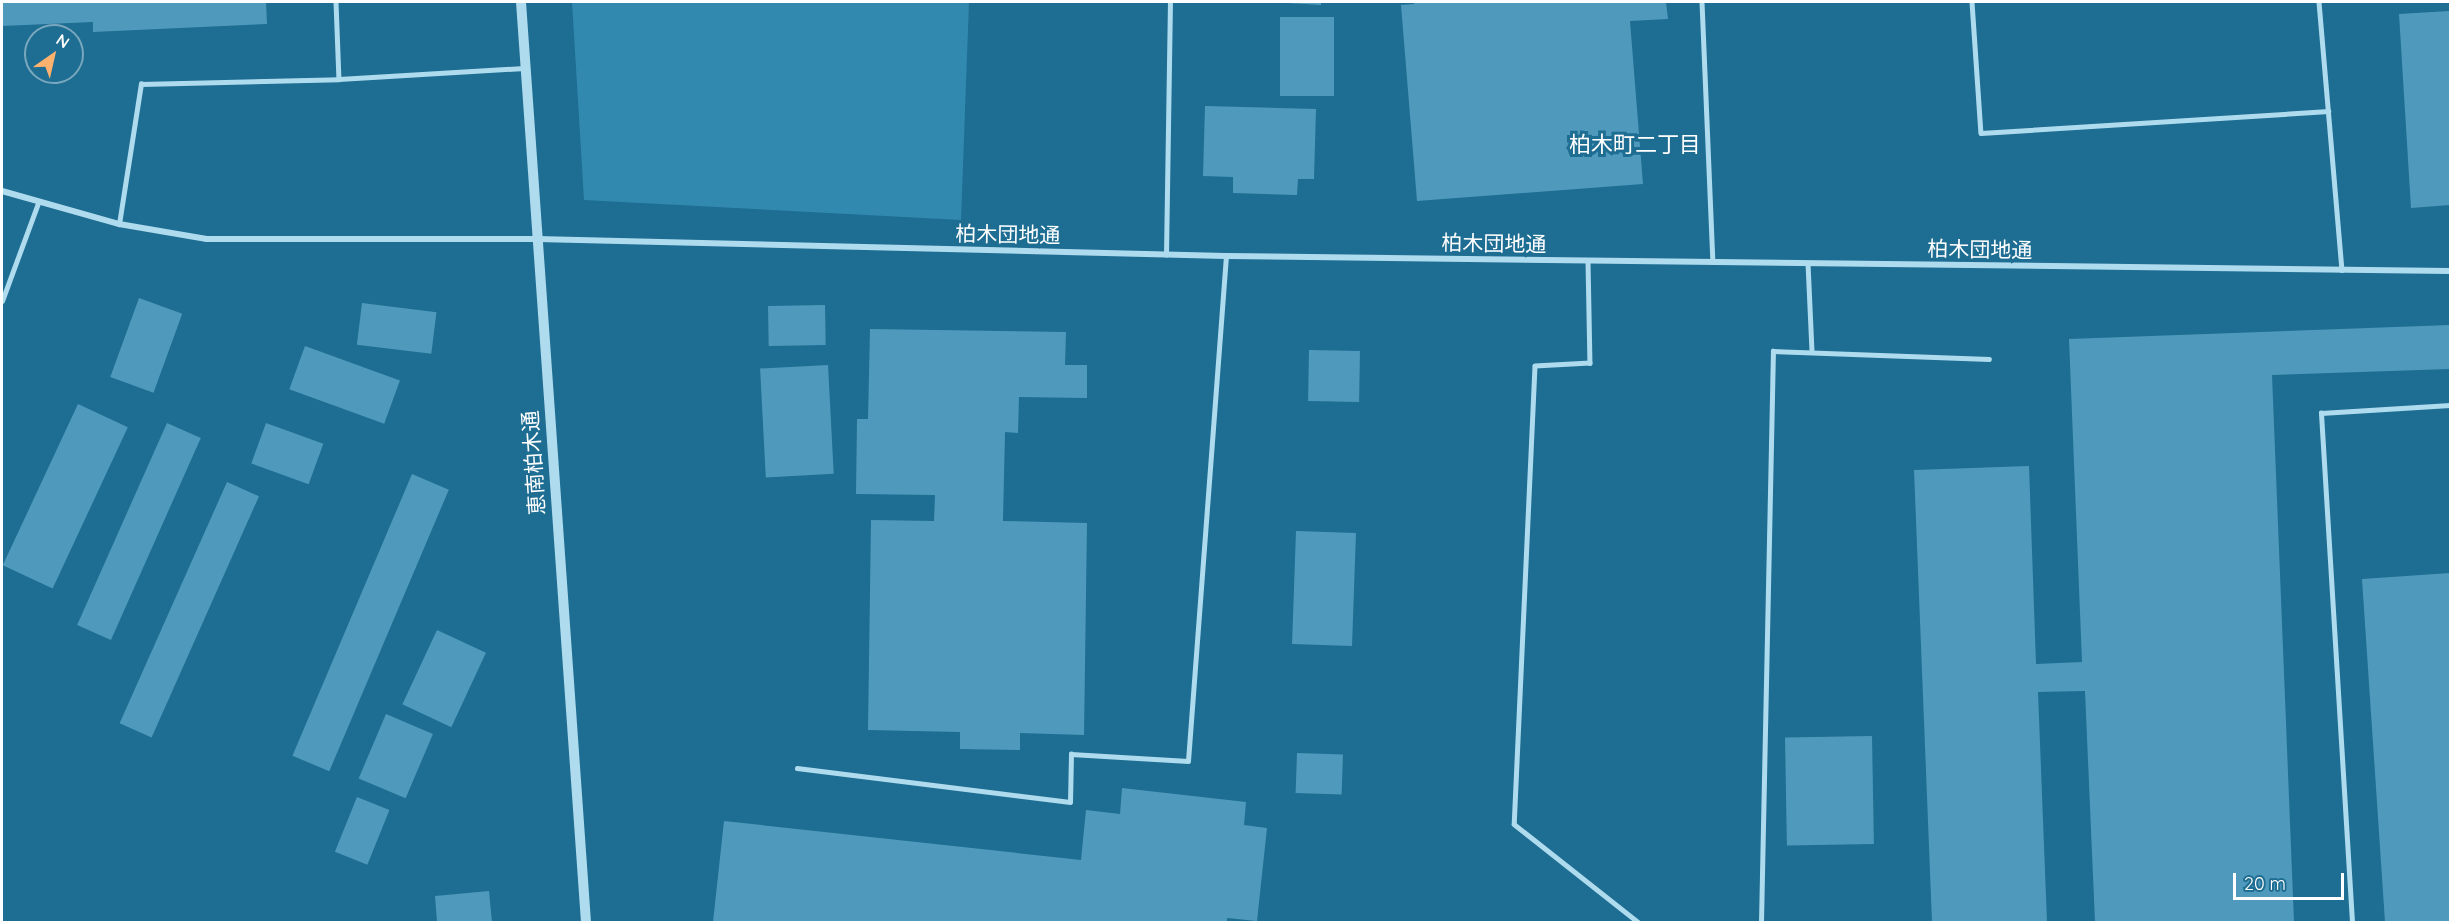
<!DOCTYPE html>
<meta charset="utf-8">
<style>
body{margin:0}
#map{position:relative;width:2452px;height:924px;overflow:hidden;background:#1e6d92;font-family:Quicksand,"Noto Sans JP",sans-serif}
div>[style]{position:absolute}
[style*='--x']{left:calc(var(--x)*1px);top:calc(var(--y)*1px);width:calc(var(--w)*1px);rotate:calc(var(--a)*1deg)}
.green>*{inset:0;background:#3289b0}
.building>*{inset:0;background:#4f9abc;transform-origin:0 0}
.service>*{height:4.5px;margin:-2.25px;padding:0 2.25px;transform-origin:2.25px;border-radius:2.25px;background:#afdbee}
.minor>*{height:6px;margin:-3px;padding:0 3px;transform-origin:3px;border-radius:3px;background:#afdbee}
.tertiary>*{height:10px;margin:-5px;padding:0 5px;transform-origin:5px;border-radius:5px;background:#afdbee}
span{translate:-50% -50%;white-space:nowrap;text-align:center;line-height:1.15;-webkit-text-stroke:6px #1e6d92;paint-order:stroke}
.street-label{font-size:21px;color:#fff}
.neighbourhood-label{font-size:22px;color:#fff}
.frame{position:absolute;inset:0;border:3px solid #fff;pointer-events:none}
.north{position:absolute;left:24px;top:24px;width:60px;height:60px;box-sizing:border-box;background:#1e6d92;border:2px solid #78a7be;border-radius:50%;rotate:34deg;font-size:16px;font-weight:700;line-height:24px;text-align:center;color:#fff}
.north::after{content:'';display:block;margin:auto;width:21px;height:27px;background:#fcb16f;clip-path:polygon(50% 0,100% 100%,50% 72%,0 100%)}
.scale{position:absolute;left:2233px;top:873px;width:111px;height:27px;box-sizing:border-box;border:3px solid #fff;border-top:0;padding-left:8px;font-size:18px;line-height:21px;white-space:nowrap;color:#fff;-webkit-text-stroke:4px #1e6d92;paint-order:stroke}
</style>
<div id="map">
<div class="green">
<i style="clip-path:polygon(572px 2px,969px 2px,961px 220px,584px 200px)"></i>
</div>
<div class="building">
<i style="clip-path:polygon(2px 2px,266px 2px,267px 24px,93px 32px,93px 22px,2px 26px)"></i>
<i style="clip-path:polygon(1287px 2px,1321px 2px,1321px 5px,1287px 3px)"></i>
<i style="clip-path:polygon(1414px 2px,1666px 2px,1668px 19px,1630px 21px,1643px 184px,1417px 201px,1401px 5px,1414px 4px)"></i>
<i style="clip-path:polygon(2449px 11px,2450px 205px,2411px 208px,2399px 14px)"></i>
<i style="left:1280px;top:17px;width:54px;height:79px"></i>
<i style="clip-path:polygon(1205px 106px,1316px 109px,1314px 179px,1298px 179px,1297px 195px,1233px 193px,1233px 177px,1203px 176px)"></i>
<i style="left:139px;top:298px;width:46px;height:84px;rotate:20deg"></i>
<i style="left:362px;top:303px;width:75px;height:42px;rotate:7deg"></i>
<i style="left:825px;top:305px;width:40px;height:57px;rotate:89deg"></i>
<i style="clip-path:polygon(2450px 325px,2450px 369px,2272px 375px,2294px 922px,2095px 922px,2085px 691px,2038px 692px,2047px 922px,1932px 922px,1914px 470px,2029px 466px,2036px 664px,2082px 662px,2069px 339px)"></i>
<i style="clip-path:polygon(870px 329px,1066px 332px,1065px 365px,1087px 365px,1087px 398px,1019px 397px,1018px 433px,1005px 432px,1003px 521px,1087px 523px,1084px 735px,1020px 733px,1020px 750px,960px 749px,960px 732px,868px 730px,871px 520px,934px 521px,935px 495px,856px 494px,857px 419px,868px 419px)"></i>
<i style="left:305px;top:346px;width:101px;height:46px;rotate:20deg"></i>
<i style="left:1309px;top:350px;width:51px;height:51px;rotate:1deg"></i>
<i style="left:828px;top:365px;width:109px;height:68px;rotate:87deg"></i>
<i style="left:78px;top:404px;width:55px;height:178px;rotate:25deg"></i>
<i style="left:167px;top:423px;width:37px;height:221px;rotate:24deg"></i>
<i style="left:266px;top:423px;width:61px;height:43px;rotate:20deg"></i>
<i style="left:412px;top:474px;width:40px;height:306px;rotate:23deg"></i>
<i style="left:227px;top:482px;width:35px;height:264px;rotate:24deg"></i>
<i style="left:1296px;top:531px;width:60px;height:113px;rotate:2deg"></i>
<i style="clip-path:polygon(2450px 573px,2450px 922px,2385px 922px,2362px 579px)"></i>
<i style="left:437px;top:630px;width:54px;height:82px;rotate:25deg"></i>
<i style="left:386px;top:714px;width:51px;height:70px;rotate:23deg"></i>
<i style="left:1872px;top:736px;width:108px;height:87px;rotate:89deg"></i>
<i style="left:1297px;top:753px;width:46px;height:40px;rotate:2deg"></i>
<i style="clip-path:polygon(1122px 788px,1246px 802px,1244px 825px,1267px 828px,1257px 921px,1227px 918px,1227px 922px,713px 922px,724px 821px,1081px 860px,1086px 810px,1120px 814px)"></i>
<i style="left:357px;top:797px;width:35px;height:59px;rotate:22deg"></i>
<i style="clip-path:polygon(489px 891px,492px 922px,437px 922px,435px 896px)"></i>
</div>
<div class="service">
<i style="--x:336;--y:2;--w:77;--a:87.8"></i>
<i style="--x:339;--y:79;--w:186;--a:-3.4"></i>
<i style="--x:1702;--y:2;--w:260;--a:87.6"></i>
<i style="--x:1972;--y:2;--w:131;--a:86.1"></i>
<i style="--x:1981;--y:133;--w:348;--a:-3.6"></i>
<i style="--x:2319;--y:2;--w:269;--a:85.1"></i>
<i style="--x:119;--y:224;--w:142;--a:-81.1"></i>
<i style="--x:141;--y:84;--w:198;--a:-1.4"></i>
<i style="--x:1166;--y:255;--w:253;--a:-89.1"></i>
<i style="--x:1588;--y:261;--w:102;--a:88.9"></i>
<i style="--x:1590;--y:363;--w:55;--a:176.9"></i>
<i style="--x:1535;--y:366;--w:458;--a:92.6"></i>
<i style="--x:1514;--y:824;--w:158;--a:38.3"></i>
<i style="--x:1808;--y:263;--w:89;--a:87.4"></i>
<i style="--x:2;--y:301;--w:104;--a:-69.8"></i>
<i style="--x:797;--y:768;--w:275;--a:7.1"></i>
<i style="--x:1070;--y:802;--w:48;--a:-88.8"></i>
<i style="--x:1071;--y:754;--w:117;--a:3.4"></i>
<i style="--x:1188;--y:761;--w:506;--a:-85.7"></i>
<i style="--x:1761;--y:922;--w:571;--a:-88.8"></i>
<i style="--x:1773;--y:351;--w:216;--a:2.1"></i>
<i style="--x:2352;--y:922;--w:510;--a:-93.49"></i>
<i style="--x:2321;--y:413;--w:129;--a:-3.5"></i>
</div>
<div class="minor">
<i style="--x:2;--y:191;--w:122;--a:15.8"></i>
<i style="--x:119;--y:224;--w:89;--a:9.7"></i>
<i style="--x:207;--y:239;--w:330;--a:0"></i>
<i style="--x:537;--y:239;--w:689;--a:1.41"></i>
<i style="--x:1226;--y:256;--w:1224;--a:0.7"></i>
</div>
<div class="tertiary">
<i style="--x:521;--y:2;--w:922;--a:85.96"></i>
</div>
<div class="street-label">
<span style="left:1008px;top:234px;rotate:1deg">柏木団地通</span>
<span style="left:1494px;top:243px;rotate:1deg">柏木団地通</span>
<span style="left:1980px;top:249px;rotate:1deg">柏木団地通</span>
<span style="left:533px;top:463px;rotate:-94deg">恵南柏木通</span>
</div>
<div class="neighbourhood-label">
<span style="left:1635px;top:145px">柏木町二丁目</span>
</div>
<div class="frame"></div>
<div class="north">N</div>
<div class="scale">20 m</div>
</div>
